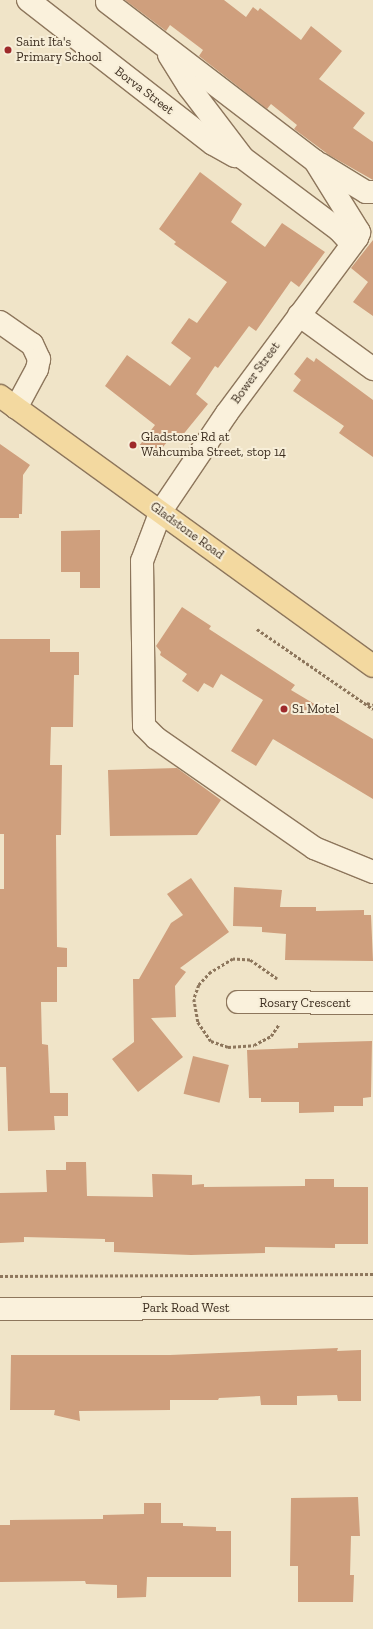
<!DOCTYPE html>
<style>
body{margin:0}
#map{position:relative;width:373px;height:1629px;overflow:hidden;background:#f0e4c8;font-family:"Zilla Slab",serif}
div>[style]{position:absolute}
[style*='--x']{left:calc(var(--x)*1px);top:calc(var(--y)*1px);width:calc(var(--w)*1px);rotate:calc(var(--a)*1deg)}
.building>*{inset:0;background:#cf9f7d;transform-origin:0 0}
.path>*{height:2.5px;margin-top:-1.25px;transform-origin:0;background:repeating-linear-gradient(90deg,#8d765c 0 3px,transparent 0 5px)}
.roads{filter:drop-shadow(1px 0 #8d765c) drop-shadow(-1px 0 #8d765c) drop-shadow(0 1px #8d765c) drop-shadow(0 -1px #8d765c)}
.minor>*{height:22px;margin:-11px;padding:0 11px;transform-origin:11px;border-radius:11px;background:#faf1dc}
.major>*{height:22px;margin:-11px;padding:0 11px;transform-origin:11px;border-radius:11px;background:#f3d9a0}
.dots>*{width:11px;height:11px;translate:-50% -50%;box-sizing:border-box;border:2px solid #f7eed8;border-radius:50%}
span{translate:-50% -50%;white-space:nowrap;text-align:center;line-height:1.15;-webkit-text-stroke:4px #f7eed8;paint-order:stroke}
.poi-label{font-size:13px;color:#3d2e20}
.left{translate:0 -50%;text-align:left}
.street-label{font-size:13px;color:#3d2e20}
</style>
<div id="map">
<div class="building">
<i style="clip-path:polygon(125px 0,224px 0,246px 17px,253px 7px,258px 11px,260px 8px,301px 40px,311px 26px,342px 51px,319px 79px,365px 113px,353px 128px,373px 142px,373px 180px,329px 155px,294px 129px,297px 125px,271px 104px,267px 109px,199px 56px,203px 50px,170px 25px,166px 31px)"></i>
<i style="clip-path:polygon(200px 172px,242px 204px,231px 222px,265px 247px,282px 223px,325px 252px,299px 287px,291px 281px,256px 331px,249px 326px,218px 368px,215px 366px,196px 394px,208px 404px,177px 442px,171px 437px,154px 458px,139px 446px,155px 425px,105px 386px,127px 355px,170px 386px,191px 358px,171px 343px,189px 318px,197px 323px,227px 282px,174px 244px,176px 242px,159px 229px)"></i>
<i style="clip-path:polygon(373px 240px,373px 316px,353px 302px,368px 282px,351px 268px)"></i>
<i style="clip-path:polygon(307px 357px,314px 362px,316px 358px,373px 400px,373px 457px,339px 433px,344px 426px,293px 391px,301px 380px,294px 374px)"></i>
<i style="clip-path:polygon(0 444px,30px 465px,23px 475px,22px 514px,19px 514px,19px 518px,0 518px)"></i>
<i style="clip-path:polygon(100px 530px,100px 588px,80px 588px,80px 572px,61px 572px,61px 531px)"></i>
<i style="clip-path:polygon(182px 607px,211px 626px,209px 629px,295px 685px,291px 690px,373px 739px,373px 799px,273px 739px,256px 766px,231px 751px,263px 700px,221px 674px,213px 688px,204px 683px,198px 692px,182px 681px,187px 674px,160px 655px,161px 652px,156px 646px)"></i>
<i style="clip-path:polygon(0 639px,50px 639px,50px 652px,79px 652px,79px 675px,74px 675px,73px 727px,51px 727px,50px 765px,62px 765px,61px 835px,56px 835px,57px 947px,67px 948px,67px 967px,57px 967px,57px 1002px,41px 1002px,42px 1044px,48px 1045px,50px 1093px,68px 1093px,68px 1116px,54px 1116px,55px 1130px,8px 1131px,6px 1067px,0 1067px,0 889px,4px 889px,4px 834px,0 834px)"></i>
<i style="clip-path:polygon(177px 768px,221px 800px,197px 835px,110px 836px,108px 770px)"></i>
<i style="clip-path:polygon(191px 878px,229px 932px,180px 968px,186px 972px,175px 986px,176px 1017px,151px 1018px,183px 1057px,138px 1092px,112px 1059px,134px 1042px,133px 979px,139px 979px,171px 923px,183px 915px,167px 894px)"></i>
<i style="clip-path:polygon(234px 887px,282px 890px,280px 907px,316px 907px,316px 911px,364px 910px,364px 915px,371px 915px,373px 961px,285px 960px,286px 934px,262px 932px,262px 927px,233px 926px)"></i>
<i style="clip-path:polygon(372px 1041px,371px 1097px,363px 1098px,363px 1106px,334px 1106px,334px 1112px,299px 1113px,299px 1102px,261px 1102px,261px 1098px,249px 1098px,247px 1050px,298px 1048px,298px 1043px)"></i>
<i style="left:193px;top:1056px;width:37px;height:39px;rotate:14deg"></i>
<i style="clip-path:polygon(66px 1162px,86px 1162px,87px 1196px,153px 1197px,152px 1174px,192px 1175px,192px 1185px,204px 1184px,204px 1187px,305px 1186px,305px 1179px,334px 1179px,334px 1187px,368px 1187px,368px 1244px,335px 1244px,335px 1248px,265px 1247px,265px 1253px,191px 1255px,114px 1252px,114px 1242px,105px 1242px,105px 1239px,24px 1237px,24px 1242px,0 1243px,0 1193px,47px 1192px,46px 1170px,66px 1170px)"></i>
<i style="clip-path:polygon(338px 1348px,337px 1351px,361px 1350px,361px 1401px,338px 1401px,337px 1395px,297px 1396px,297px 1405px,261px 1405px,260px 1396px,219px 1398px,218px 1400px,170px 1400px,170px 1410px,79px 1411px,80px 1421px,54px 1415px,55px 1410px,10px 1410px,11px 1355px,170px 1355px)"></i>
<i style="clip-path:polygon(358px 1497px,360px 1536px,351px 1536px,350px 1575px,354px 1575px,353px 1602px,298px 1602px,298px 1566px,290px 1566px,291px 1498px)"></i>
<i style="clip-path:polygon(144px 1503px,161px 1503px,161px 1523px,183px 1523px,183px 1526px,216px 1527px,216px 1531px,231px 1531px,231px 1577px,147px 1577px,146px 1597px,117px 1598px,117px 1585px,86px 1584px,85px 1581px,0 1582px,0 1525px,10px 1525px,10px 1520px,103px 1519px,103px 1515px,144px 1514px)"></i>
</div>
<div class="path">
<i style="--x:257;--y:629;--w:141;--a:34.6"></i>
<i style="--x:367;--y:703;--w:6;--a:18"></i>
<i style="--x:277;--y:979;--w:33;--a:-145"></i>
<i style="--x:250;--y:960;--w:17;--a:-177"></i>
<i style="--x:233;--y:959;--w:26;--a:149"></i>
<i style="--x:211;--y:972;--w:18;--a:133"></i>
<i style="--x:199;--y:985;--w:15;--a:110"></i>
<i style="--x:194;--y:999;--w:23;--a:80"></i>
<i style="--x:198;--y:1022;--w:23;--a:56"></i>
<i style="--x:211;--y:1041;--w:18;--a:19"></i>
<i style="--x:228;--y:1047;--w:26;--a:-4"></i>
<i style="--x:254;--y:1045;--w:19;--a:-28"></i>
<i style="--x:271;--y:1036;--w:14;--a:-56"></i>
<i style="--x:0;--y:1276;--w:373;--a:-0.3"></i>
</div>
<div class="roads">
<div class="minor">
<i style="--x:28;--y:0;--w:234;--a:37.9"></i>
<i style="--x:213;--y:144;--w:25;--a:29"></i>
<i style="--x:107;--y:2;--w:262;--a:37.4"></i>
<i style="--x:315;--y:161;--w:84;--a:58.2"></i>
<i style="--x:359;--y:232;--w:6;--a:108"></i>
<i style="--x:357;--y:238;--w:218;--a:126.6"></i>
<i style="--x:227;--y:413;--w:118;--a:124"></i>
<i style="--x:161;--y:511;--w:53;--a:110.8"></i>
<i style="--x:142;--y:561;--w:165;--a:89.3"></i>
<i style="--x:144;--y:726;--w:17;--a:45"></i>
<i style="--x:156;--y:738;--w:193;--a:34.8"></i>
<i style="--x:314;--y:848;--w:64;--a:22.1"></i>
<i style="--x:169;--y:55;--w:38;--a:58"></i>
<i style="--x:189;--y:87;--w:89;--a:52.7"></i>
<i style="--x:243;--y:158;--w:120;--a:36.9"></i>
<i style="--x:339;--y:230;--w:19;--a:47"></i>
<i style="--x:320;--y:164;--w:54;--a:31.3"></i>
<i style="--x:366;--y:192;--w:7;--a:0"></i>
<i style="--x:299;--y:315;--w:92;--a:36.1"></i>
<i style="--x:0;--y:322;--w:39;--a:35"></i>
<i style="--x:32;--y:344;--w:17;--a:65"></i>
<i style="--x:39;--y:359;--w:10;--a:101"></i>
<i style="--x:37;--y:369;--w:44;--a:118.3"></i>
<i style="--x:238;--y:1002;--w:135;--a:0.4"></i>
<i style="--x:0;--y:1309;--w:373;--a:-0.2"></i>
</div>
<div class="major">
<i style="--x:0;--y:396;--w:460;--a:35.9"></i>
</div>
</div>
<div class="dots">
<i style="left:8px;top:50px;background:#9e2a2b"></i>
<i style="left:133px;top:445px;background:#9e2a2b"></i>
<i style="left:284px;top:709px;background:#9e2a2b"></i>
</div>
<div class="poi-label">
<span class="left" style="left:16px;top:50px">Saint Ita's<br>Primary School</span>
<span class="left" style="left:141px;top:445px">Gladstone Rd at<br>Wahcumba Street, stop 14</span>
<span class="left" style="left:292px;top:709px">S1 Motel</span>
</div>
<div class="street-label">
<span style="left:144px;top:91px;rotate:37deg">Borva Street</span>
<span style="left:256px;top:373px;rotate:-54deg">Bower Street</span>
<span style="left:187px;top:531px;rotate:36deg">Gladstone Road</span>
<span style="left:305px;top:1003px">Rosary Crescent</span>
<span style="left:186px;top:1308px">Park Road West</span>
</div>
</div>
